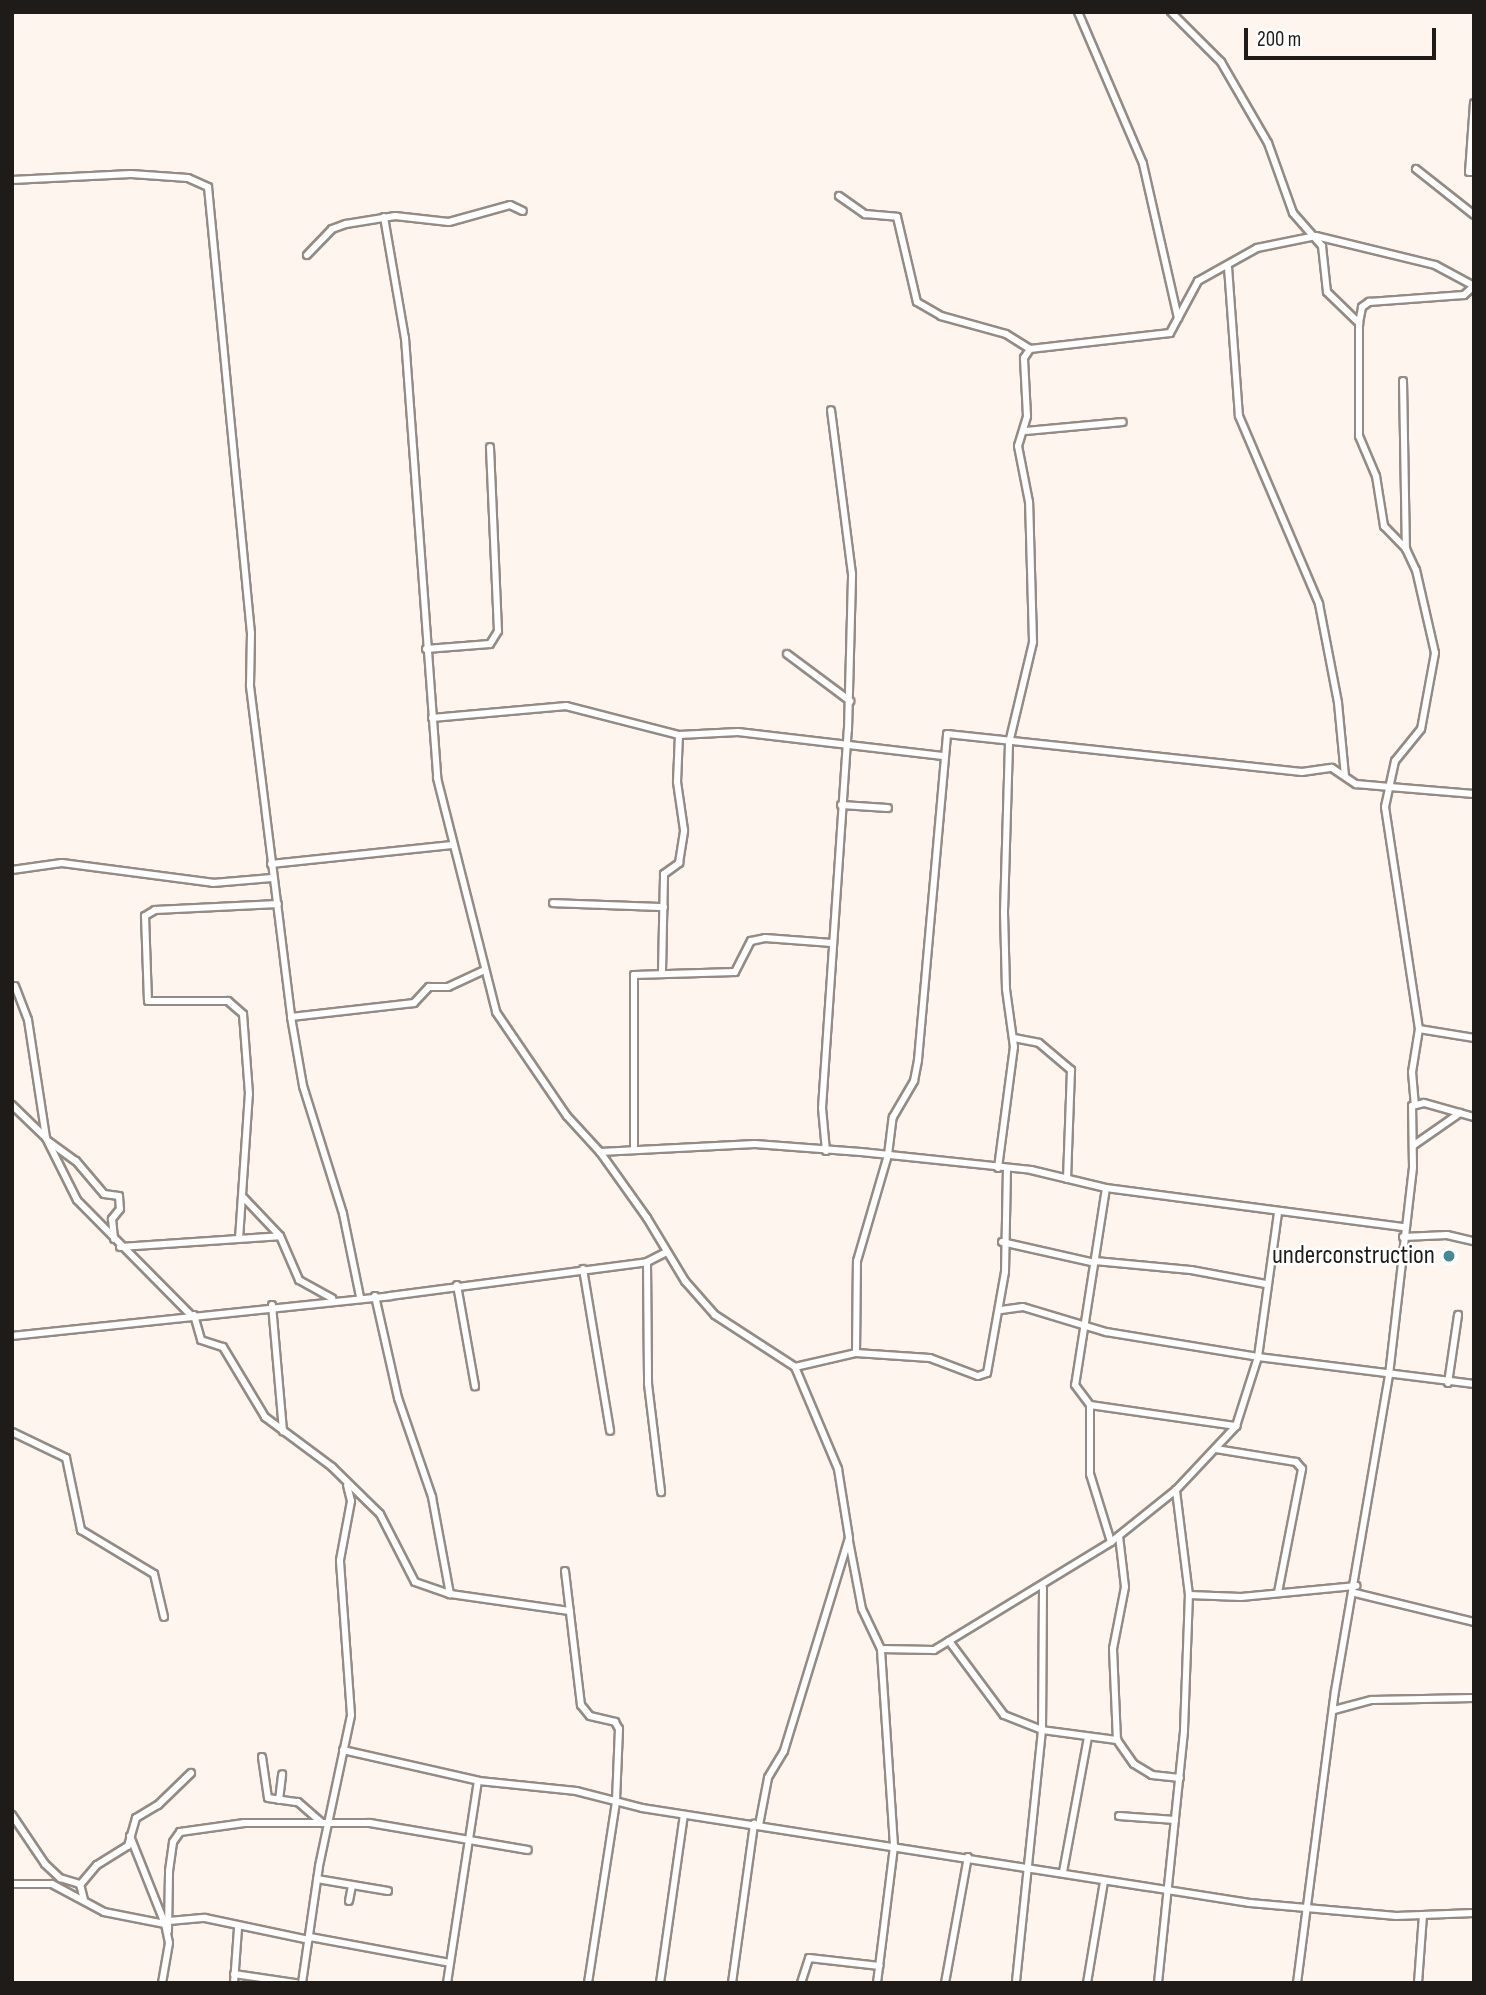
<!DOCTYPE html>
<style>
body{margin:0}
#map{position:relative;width:1486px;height:1995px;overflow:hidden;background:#fef5ef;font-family:"Sofia Sans Condensed",sans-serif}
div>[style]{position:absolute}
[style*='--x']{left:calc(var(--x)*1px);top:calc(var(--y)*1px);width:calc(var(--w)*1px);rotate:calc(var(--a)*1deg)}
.roads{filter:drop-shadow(2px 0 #948b84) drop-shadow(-2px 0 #948b84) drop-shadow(0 2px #948b84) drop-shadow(0 -2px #948b84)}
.minor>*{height:6px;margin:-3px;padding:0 3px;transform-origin:3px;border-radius:3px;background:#fff}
.dots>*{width:19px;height:19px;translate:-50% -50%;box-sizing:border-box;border:4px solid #fff;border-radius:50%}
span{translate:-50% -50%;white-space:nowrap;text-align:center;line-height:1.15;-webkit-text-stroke:5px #fff;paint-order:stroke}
.poi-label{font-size:26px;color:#1e1b18}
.right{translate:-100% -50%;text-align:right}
.frame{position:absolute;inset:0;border:14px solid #1e1b18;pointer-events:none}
.scale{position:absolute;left:1244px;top:28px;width:192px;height:32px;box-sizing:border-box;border:4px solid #1e1b18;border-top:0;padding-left:9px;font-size:21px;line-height:24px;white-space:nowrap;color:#1e1b18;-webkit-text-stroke:5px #fff;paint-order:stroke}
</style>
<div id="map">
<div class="roads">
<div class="minor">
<i style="--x:1078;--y:12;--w:165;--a:66.8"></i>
<i style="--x:1143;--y:164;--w:158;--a:77.2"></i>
<i style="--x:1171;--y:12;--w:71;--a:45"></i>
<i style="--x:1221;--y:62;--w:94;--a:59.9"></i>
<i style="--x:1268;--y:143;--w:74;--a:70.3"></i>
<i style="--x:1293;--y:213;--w:44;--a:48.7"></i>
<i style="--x:1322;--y:246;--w:46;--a:83.8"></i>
<i style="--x:1327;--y:292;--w:45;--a:44.1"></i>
<i style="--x:1359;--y:323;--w:113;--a:90"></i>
<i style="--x:1359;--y:436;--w:43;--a:67"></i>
<i style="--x:1376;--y:476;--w:51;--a:80.9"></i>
<i style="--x:1384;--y:526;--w:32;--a:46"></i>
<i style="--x:1474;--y:103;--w:69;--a:94.1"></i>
<i style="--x:1469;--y:172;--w:5;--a:0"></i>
<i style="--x:1416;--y:169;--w:74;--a:38.4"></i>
<i style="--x:12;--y:180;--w:119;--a:-2.9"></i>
<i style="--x:131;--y:174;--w:57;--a:4"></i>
<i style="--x:188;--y:178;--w:22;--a:24"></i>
<i style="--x:208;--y:187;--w:448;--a:84.5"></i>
<i style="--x:251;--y:633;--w:53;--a:91.1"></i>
<i style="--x:250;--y:686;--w:334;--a:82.9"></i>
<i style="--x:291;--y:1017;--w:124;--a:-6.5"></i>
<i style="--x:414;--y:1003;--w:22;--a:-47"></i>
<i style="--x:429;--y:987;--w:19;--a:0"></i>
<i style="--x:448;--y:987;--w:38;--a:-25"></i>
<i style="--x:839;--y:196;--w:32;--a:35"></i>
<i style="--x:865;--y:214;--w:32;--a:5"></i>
<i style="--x:897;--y:217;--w:87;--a:76.8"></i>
<i style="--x:917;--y:302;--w:28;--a:30"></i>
<i style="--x:941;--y:316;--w:67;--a:15.5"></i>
<i style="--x:1006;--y:334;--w:28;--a:32"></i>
<i style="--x:384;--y:217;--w:123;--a:80.2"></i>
<i style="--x:405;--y:338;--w:441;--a:85.8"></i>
<i style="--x:437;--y:778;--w:241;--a:75.8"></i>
<i style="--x:496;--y:1012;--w:126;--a:55.7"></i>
<i style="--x:567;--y:1116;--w:49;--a:47.5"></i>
<i style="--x:600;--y:1152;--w:81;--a:54.5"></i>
<i style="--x:647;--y:1218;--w:74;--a:58.9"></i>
<i style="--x:685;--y:1281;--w:45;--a:48.6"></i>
<i style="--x:715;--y:1315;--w:95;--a:33"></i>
<i style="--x:795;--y:1367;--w:111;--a:67.1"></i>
<i style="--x:838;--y:1469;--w:70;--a:80.9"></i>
<i style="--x:849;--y:1538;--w:223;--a:107"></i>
<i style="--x:784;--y:1751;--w:31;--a:121"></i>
<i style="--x:768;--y:1778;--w:48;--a:100.8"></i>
<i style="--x:307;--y:255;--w:36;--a:-46"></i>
<i style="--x:332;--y:229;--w:15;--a:-20"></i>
<i style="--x:346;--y:224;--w:50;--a:-9.3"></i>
<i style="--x:395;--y:216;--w:54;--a:6.3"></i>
<i style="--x:449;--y:222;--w:63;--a:-15.6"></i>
<i style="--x:510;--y:205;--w:14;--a:25"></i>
<i style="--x:1228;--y:267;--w:149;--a:85.8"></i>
<i style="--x:1239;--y:416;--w:204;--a:66.9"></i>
<i style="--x:1319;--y:604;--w:101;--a:79.1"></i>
<i style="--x:1338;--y:703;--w:73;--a:84.5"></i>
<i style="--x:1359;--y:323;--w:16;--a:-79"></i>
<i style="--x:1362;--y:307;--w:9;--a:-36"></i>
<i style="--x:1369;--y:302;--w:95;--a:-4.2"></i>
<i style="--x:1464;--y:295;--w:13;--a:-42"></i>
<i style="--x:1403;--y:381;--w:168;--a:89"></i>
<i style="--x:1406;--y:549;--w:23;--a:65"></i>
<i style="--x:1416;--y:570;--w:85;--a:77.1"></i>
<i style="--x:1435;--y:653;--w:77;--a:100.4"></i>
<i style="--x:1421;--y:729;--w:41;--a:129.1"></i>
<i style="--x:1395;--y:761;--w:47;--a:102.3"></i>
<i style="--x:1385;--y:807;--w:225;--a:81.3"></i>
<i style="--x:1419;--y:1029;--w:44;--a:99.2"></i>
<i style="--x:1412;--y:1072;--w:32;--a:85"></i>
<i style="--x:1026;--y:431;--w:97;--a:-5.3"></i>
<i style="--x:426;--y:649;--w:64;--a:-4.5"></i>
<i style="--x:490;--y:644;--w:15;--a:-58"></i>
<i style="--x:498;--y:631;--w:184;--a:-92.5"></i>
<i style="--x:787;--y:654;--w:79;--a:36.7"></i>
<i style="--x:432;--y:718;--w:135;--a:-5.1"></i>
<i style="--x:566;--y:706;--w:117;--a:14.4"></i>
<i style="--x:679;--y:735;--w:59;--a:-2.9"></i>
<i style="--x:738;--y:732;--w:206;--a:6.7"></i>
<i style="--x:1390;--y:787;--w:84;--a:4.8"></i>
<i style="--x:841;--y:805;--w:47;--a:3.7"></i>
<i style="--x:271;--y:864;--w:182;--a:-6"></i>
<i style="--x:12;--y:870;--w:50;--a:-8"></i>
<i style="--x:62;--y:863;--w:152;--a:7.5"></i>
<i style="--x:213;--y:883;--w:59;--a:-4.8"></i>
<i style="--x:553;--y:903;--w:111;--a:2.1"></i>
<i style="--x:662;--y:972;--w:98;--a:-88.8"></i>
<i style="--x:664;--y:874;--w:19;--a:-36"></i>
<i style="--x:679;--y:863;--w:33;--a:-81"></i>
<i style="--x:684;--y:830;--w:49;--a:-98.3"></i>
<i style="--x:677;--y:782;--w:47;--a:-87.6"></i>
<i style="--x:15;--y:986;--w:36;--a:69"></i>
<i style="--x:28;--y:1020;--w:119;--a:81.3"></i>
<i style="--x:291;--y:1017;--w:70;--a:80.1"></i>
<i style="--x:303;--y:1086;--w:134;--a:72.6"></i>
<i style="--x:343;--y:1214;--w:85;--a:78.4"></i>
<i style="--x:1419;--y:1029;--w:56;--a:9.3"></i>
<i style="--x:1014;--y:1038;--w:25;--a:11"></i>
<i style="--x:1039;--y:1043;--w:42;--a:40.2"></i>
<i style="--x:1071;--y:1070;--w:109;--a:92.1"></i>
<i style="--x:12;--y:1105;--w:47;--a:44.1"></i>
<i style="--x:46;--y:1138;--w:69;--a:63.4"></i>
<i style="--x:77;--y:1200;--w:162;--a:45.3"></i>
<i style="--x:48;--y:1141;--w:34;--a:36"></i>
<i style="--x:76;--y:1161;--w:43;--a:49.7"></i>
<i style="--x:104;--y:1194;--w:15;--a:8"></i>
<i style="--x:119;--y:1196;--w:13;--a:86"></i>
<i style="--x:120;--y:1209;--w:13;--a:129"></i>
<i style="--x:112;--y:1219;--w:20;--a:84"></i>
<i style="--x:1414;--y:1145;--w:56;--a:-34.8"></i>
<i style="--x:634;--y:1148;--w:173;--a:-90"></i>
<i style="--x:634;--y:975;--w:101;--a:-1.7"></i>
<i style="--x:735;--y:972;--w:35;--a:-63"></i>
<i style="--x:751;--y:941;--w:14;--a:-12"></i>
<i style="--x:765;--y:938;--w:67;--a:4.3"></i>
<i style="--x:826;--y:1151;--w:43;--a:-95.3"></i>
<i style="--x:822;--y:1108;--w:379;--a:-86.1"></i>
<i style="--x:848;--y:730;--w:156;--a:-88.5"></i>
<i style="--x:852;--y:574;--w:165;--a:-97.3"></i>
<i style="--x:600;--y:1152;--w:155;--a:-3"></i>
<i style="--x:755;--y:1144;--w:106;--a:4.3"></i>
<i style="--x:861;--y:1152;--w:171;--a:6"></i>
<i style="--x:1031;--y:1170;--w:77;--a:13.5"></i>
<i style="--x:1106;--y:1188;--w:301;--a:7.5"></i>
<i style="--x:998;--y:1168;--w:122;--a:-82.5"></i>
<i style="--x:1014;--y:1047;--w:59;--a:-97.9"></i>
<i style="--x:1006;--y:989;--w:77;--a:-91.5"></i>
<i style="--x:1004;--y:912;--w:169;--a:-88.3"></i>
<i style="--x:1009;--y:743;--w:104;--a:-76.6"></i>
<i style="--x:1033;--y:642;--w:140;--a:-91.6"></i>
<i style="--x:1029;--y:502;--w:57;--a:-101.1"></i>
<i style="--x:1018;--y:446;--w:31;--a:-73"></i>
<i style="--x:1027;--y:416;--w:58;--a:-93"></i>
<i style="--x:1024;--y:358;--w:11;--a:-56"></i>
<i style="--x:1030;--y:349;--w:141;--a:-6.5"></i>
<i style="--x:1170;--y:333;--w:59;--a:-61.7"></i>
<i style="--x:1198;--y:281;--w:68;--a:-29.2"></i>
<i style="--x:1257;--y:248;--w:60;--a:-11.5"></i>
<i style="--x:1316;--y:236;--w:122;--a:13.7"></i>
<i style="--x:1435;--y:265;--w:44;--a:28.3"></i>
<i style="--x:1106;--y:1188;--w:199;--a:98.9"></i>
<i style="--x:1075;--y:1385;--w:25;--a:53"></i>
<i style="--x:1090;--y:1405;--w:69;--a:90"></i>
<i style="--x:1090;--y:1474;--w:71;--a:72.8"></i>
<i style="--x:244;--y:1198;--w:52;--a:46.5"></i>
<i style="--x:280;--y:1236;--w:48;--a:66.6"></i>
<i style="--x:299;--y:1280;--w:38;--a:29"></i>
<i style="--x:1403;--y:1237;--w:44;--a:-2.6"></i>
<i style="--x:1447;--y:1235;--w:28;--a:13"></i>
<i style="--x:239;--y:1239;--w:145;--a:-86.1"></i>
<i style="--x:249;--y:1094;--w:80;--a:-94.3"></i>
<i style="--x:243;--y:1014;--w:20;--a:-139"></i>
<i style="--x:228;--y:1001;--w:80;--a:180"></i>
<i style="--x:148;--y:1001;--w:85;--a:-92"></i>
<i style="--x:145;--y:916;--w:12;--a:-31"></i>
<i style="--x:155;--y:910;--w:123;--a:-2.8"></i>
<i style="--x:1002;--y:1242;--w:95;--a:12.7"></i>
<i style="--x:120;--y:1247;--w:160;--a:-3.9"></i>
<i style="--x:1095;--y:1261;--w:96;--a:5.4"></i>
<i style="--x:1191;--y:1270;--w:76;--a:10.6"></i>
<i style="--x:647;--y:1262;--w:122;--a:89.5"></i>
<i style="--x:648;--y:1384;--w:109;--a:83.1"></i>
<i style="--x:583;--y:1269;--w:164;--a:80.5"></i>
<i style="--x:457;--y:1285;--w:103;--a:79.9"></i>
<i style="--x:375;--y:1296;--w:105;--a:77.3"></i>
<i style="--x:398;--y:1398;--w:105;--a:71"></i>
<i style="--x:432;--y:1497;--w:99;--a:79.5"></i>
<i style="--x:272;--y:1305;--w:127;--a:85"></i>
<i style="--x:1001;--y:1310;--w:22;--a:-8"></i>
<i style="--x:1023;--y:1307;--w:87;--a:16.8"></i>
<i style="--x:1106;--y:1332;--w:154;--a:9.3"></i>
<i style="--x:1258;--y:1357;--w:218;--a:7.1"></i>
<i style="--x:194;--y:1315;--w:26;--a:74"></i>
<i style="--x:201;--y:1340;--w:23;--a:18"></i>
<i style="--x:223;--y:1347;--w:82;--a:59"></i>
<i style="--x:265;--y:1417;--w:84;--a:36.7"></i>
<i style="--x:332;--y:1467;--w:67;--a:44.4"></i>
<i style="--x:380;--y:1514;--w:76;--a:62.8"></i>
<i style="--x:415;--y:1582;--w:37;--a:19"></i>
<i style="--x:450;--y:1594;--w:121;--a:8.1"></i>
<i style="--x:12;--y:1336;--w:380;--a:-6"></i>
<i style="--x:390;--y:1296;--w:259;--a:-7.5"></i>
<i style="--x:647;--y:1262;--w:22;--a:-27"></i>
<i style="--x:856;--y:1353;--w:92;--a:-89.4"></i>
<i style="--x:857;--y:1261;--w:110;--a:-73.7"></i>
<i style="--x:888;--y:1155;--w:38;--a:-83"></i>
<i style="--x:893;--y:1117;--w:42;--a:-59.7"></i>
<i style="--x:914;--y:1081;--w:21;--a:-79"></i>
<i style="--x:918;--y:1060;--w:327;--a:-84.9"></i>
<i style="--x:947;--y:734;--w:357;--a:6.1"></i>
<i style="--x:1302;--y:772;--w:30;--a:-8"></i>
<i style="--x:1332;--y:768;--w:29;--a:34"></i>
<i style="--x:1356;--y:784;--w:34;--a:5"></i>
<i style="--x:795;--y:1367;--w:63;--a:-12.9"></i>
<i style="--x:856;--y:1353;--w:74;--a:3.9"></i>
<i style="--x:930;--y:1358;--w:51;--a:20.6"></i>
<i style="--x:978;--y:1376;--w:9;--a:-18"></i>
<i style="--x:987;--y:1373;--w:103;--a:-79.9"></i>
<i style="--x:1005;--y:1272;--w:102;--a:-88.9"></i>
<i style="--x:1448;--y:1383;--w:69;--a:-81.6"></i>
<i style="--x:1090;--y:1405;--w:148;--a:8.2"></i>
<i style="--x:12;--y:1432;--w:60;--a:25.7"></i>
<i style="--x:66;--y:1458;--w:74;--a:78.2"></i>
<i style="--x:81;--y:1530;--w:85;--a:31.1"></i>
<i style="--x:154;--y:1574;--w:44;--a:76.9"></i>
<i style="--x:1216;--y:1449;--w:81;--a:9.2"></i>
<i style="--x:1296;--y:1462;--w:9;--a:49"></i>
<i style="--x:1302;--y:1469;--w:126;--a:101"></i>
<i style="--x:1119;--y:1536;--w:51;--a:83.3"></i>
<i style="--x:1125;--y:1587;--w:63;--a:101"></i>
<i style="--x:1113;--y:1649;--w:91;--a:87.5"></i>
<i style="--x:1117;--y:1740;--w:29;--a:55"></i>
<i style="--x:1134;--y:1764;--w:21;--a:31"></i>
<i style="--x:1152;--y:1775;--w:28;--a:6"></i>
<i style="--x:849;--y:1541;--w:69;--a:79.2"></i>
<i style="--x:862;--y:1609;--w:44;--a:64.6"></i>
<i style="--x:881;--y:1649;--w:53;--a:1.1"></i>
<i style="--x:934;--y:1650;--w:17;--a:-31"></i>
<i style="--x:949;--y:1641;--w:92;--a:53.4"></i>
<i style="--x:1004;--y:1715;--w:41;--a:21.5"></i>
<i style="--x:1042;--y:1730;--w:254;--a:95.9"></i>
<i style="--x:565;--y:1571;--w:135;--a:83.2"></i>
<i style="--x:581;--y:1705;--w:14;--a:51"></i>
<i style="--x:590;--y:1716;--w:26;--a:13"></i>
<i style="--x:615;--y:1722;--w:8;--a:60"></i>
<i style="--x:619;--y:1729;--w:73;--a:92.4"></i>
<i style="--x:616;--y:1802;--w:183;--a:98.8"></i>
<i style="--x:1043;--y:1588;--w:142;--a:90.4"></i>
<i style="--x:1042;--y:1730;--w:76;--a:7.6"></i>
<i style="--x:1355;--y:1593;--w:122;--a:13.7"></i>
<i style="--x:1189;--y:1595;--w:52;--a:2.2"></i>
<i style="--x:1241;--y:1597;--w:116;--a:-5.5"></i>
<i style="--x:949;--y:1641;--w:190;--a:-31.4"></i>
<i style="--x:1111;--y:1542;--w:83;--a:-38.7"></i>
<i style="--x:1176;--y:1490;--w:88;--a:-46.8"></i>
<i style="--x:1236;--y:1426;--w:72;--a:-72.3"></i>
<i style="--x:1258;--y:1357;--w:146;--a:-82.1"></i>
<i style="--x:1334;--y:1710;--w:39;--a:-15"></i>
<i style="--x:1372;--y:1700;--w:102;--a:-1.1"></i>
<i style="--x:343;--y:1750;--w:139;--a:12.8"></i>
<i style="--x:479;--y:1781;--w:98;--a:5.9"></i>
<i style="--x:576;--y:1791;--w:68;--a:14.4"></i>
<i style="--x:642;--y:1808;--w:615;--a:8.88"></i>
<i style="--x:1250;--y:1903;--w:147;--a:5.1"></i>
<i style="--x:1396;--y:1916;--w:78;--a:-2.2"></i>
<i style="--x:262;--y:1757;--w:41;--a:81.7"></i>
<i style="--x:268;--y:1798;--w:30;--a:8"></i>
<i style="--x:298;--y:1802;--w:32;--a:41"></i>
<i style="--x:279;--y:1800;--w:26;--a:-83"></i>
<i style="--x:12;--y:1815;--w:59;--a:56"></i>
<i style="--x:45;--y:1864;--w:21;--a:43"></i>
<i style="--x:60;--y:1878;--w:21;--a:17"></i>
<i style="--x:80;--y:1884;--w:16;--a:76"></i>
<i style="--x:1119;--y:1816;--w:56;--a:4.1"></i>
<i style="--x:130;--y:1836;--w:95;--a:68.3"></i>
<i style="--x:1063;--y:1872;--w:137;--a:-79.5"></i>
<i style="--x:317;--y:1879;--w:72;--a:9.6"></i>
<i style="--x:12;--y:1884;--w:40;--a:0"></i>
<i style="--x:52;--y:1884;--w:59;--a:28.3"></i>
<i style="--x:104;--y:1912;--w:62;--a:11.1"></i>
<i style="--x:165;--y:1924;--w:19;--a:78"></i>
<i style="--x:169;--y:1943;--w:41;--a:99.9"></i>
<i style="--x:80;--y:1885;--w:26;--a:-50"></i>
<i style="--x:97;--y:1865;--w:36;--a:-32"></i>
<i style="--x:128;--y:1846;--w:29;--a:-74"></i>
<i style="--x:136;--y:1818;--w:26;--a:-31"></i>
<i style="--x:158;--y:1805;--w:46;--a:-44.1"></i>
<i style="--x:349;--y:1901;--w:15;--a:-79"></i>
<i style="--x:169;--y:1921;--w:36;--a:-5"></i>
<i style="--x:205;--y:1918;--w:106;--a:11.9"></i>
<i style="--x:168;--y:1931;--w:60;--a:-89"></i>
<i style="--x:169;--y:1871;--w:29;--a:-82"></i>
<i style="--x:173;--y:1842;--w:12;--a:-55"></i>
<i style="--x:180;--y:1832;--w:65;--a:-8"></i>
<i style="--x:244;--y:1823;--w:126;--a:0"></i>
<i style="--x:370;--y:1823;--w:160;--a:9.7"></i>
<i style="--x:310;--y:1937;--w:142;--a:10.5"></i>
<i style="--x:234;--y:1974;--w:63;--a:8.3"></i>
<i style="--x:234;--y:1983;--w:55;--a:-85.8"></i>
<i style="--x:302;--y:1983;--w:118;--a:-81.7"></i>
<i style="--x:319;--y:1866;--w:154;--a:-78"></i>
<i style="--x:351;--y:1715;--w:155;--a:-94.1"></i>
<i style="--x:340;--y:1560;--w:60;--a:-79.4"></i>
<i style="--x:351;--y:1501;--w:16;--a:-104"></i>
<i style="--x:447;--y:1983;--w:204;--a:-81.3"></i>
<i style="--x:660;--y:1983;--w:170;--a:-81.9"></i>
<i style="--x:732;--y:1983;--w:161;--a:-82.1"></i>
<i style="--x:801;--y:1983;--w:26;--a:-72"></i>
<i style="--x:809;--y:1958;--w:71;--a:6.4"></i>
<i style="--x:877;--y:1983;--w:138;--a:-82.9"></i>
<i style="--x:894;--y:1846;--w:197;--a:-93.8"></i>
<i style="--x:945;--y:1983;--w:128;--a:-79.7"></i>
<i style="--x:1087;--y:1983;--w:103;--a:-80.5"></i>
<i style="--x:1158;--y:1983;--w:254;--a:-84.1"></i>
<i style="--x:1184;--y:1730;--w:135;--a:-87.9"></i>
<i style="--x:1189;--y:1595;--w:106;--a:-97.1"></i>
<i style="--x:1297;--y:1983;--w:294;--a:-82.6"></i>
<i style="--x:1335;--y:1691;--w:321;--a:-80.3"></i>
<i style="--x:1389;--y:1375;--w:209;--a:-83.4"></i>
<i style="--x:1413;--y:1167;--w:61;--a:-90.9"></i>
<i style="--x:1412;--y:1106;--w:12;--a:-14"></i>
<i style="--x:1424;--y:1103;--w:52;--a:15.6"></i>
<i style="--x:1418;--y:1983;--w:68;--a:-85.8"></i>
</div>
</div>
<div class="dots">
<i style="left:1449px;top:1256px;background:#468a98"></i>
</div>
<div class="poi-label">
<span class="right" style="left:1435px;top:1256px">underconstruction</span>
</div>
<div class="frame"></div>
<div class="scale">200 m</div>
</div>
